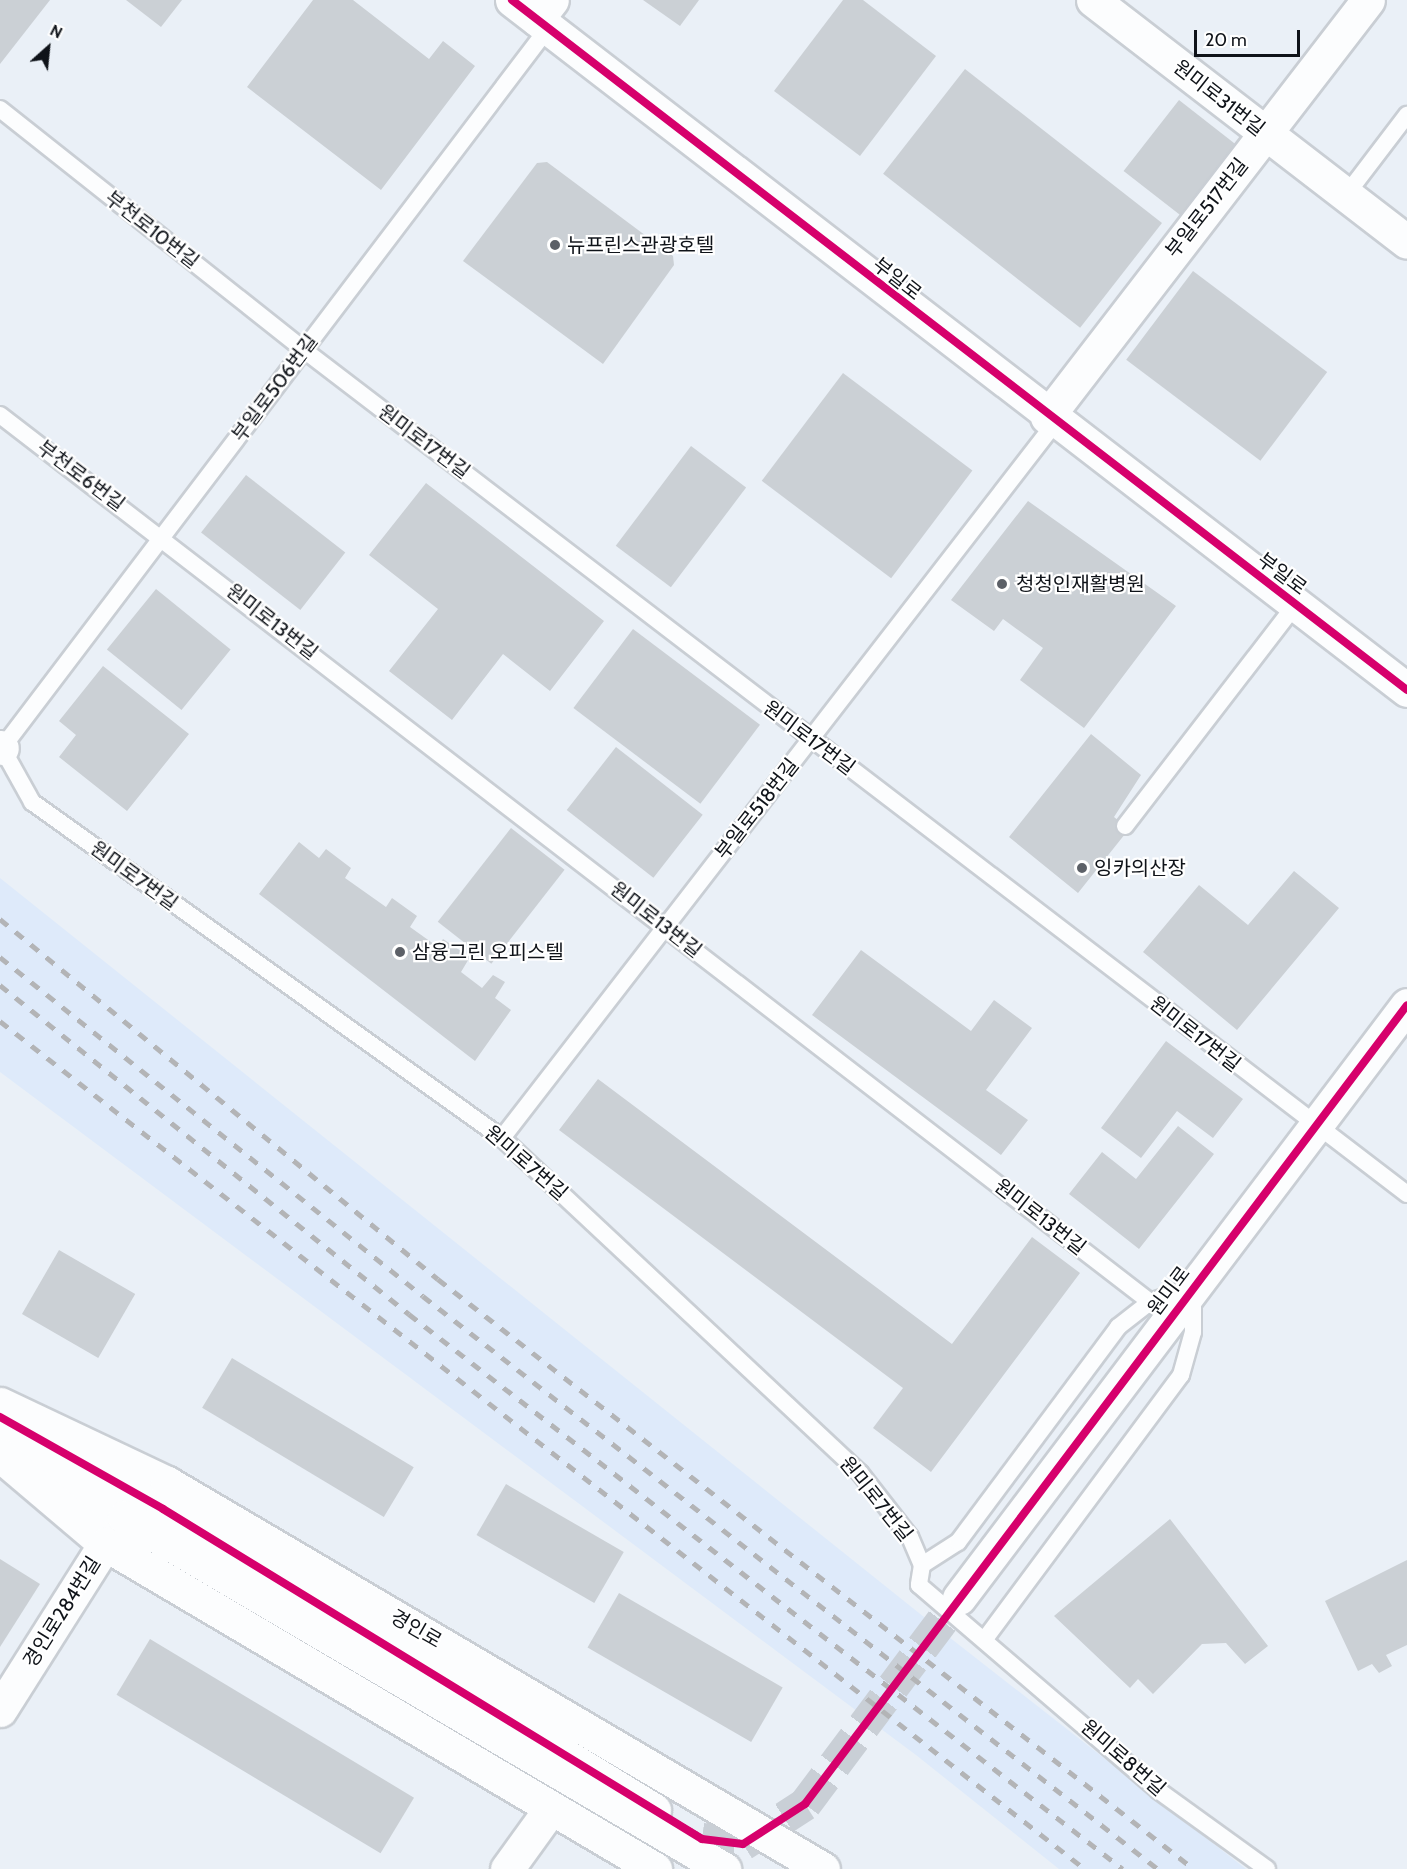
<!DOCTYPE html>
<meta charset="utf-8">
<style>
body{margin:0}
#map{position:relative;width:1407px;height:1869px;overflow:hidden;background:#eaf0f7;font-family:Cabin,"Noto Sans KR",sans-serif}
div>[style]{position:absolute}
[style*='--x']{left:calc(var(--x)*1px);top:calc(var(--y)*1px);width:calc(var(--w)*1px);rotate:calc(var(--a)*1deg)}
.built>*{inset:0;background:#deeafa}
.building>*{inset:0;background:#cbd0d5;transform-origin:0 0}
.tertiary-tunnel>*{height:33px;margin-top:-16.5px;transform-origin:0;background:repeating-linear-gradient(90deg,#c9cfd6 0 33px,transparent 0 49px)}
.roads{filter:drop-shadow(2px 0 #c9ced4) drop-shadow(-2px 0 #c9ced4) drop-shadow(0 2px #c9ced4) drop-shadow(0 -2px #c9ced4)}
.service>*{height:16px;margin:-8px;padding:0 8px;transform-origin:8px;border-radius:8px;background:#fcfdfe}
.minor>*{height:33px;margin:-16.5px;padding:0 16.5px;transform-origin:16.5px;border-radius:16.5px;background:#fcfdfe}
.tertiary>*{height:33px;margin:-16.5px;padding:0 16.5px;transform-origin:16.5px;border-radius:16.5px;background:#fcfdfe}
.primary>*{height:33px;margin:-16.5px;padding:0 16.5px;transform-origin:16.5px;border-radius:16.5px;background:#fcfdfe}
.rail>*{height:4.5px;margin-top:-2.25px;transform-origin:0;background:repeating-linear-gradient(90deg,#b3b4b6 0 10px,transparent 0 20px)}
.cycleway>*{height:8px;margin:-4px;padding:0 4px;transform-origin:4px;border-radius:4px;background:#d6006c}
.dots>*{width:16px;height:16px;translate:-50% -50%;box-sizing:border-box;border:3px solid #fff;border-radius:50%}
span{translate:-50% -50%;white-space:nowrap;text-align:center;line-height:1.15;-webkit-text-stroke:4.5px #fff;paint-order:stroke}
.street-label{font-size:20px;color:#0f1319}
.poi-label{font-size:20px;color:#0f1319}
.left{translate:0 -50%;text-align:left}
.north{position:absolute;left:18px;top:18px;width:60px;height:60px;-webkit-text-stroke:4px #fff;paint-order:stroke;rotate:27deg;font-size:16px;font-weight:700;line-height:24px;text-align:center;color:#0f1319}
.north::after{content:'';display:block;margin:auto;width:21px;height:27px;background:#0f1319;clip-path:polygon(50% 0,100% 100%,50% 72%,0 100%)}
.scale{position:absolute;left:1194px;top:30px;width:106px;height:27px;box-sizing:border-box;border:3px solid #0f1319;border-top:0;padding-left:8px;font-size:18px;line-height:21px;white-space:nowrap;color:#0f1319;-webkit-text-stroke:4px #fff;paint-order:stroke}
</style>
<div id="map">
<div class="built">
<i style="clip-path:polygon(0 878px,949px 1637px,1246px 1869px,1059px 1869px,916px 1755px,0 1072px)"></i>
</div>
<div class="building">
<i style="clip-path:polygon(0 0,50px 0,0 64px)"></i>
<i style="clip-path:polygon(126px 0,182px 0,161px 27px)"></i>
<i style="clip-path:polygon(313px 0,353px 0,429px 59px,443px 41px,475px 66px,381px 190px,247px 87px)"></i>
<i style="clip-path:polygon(643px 0,699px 0,680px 26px)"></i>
<i style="clip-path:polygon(843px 0,863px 0,936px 56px,860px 156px,774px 91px)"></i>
<i style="left:965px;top:69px;width:250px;height:133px;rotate:38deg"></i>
<i style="left:1179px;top:100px;width:73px;height:90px;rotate:38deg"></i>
<i style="clip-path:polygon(547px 162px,673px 256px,674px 265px,603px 364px,463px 261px,537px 163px)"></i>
<i style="left:1193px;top:271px;width:168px;height:111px;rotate:37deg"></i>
<i style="left:843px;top:373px;width:162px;height:135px;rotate:37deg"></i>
<i style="left:691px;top:446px;width:69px;height:125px;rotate:37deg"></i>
<i style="left:246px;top:475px;width:126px;height:73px;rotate:38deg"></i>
<i style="clip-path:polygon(426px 483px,604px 621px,550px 691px,503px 654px,452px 720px,389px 671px,438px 609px,369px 555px)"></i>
<i style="clip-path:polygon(1028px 501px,1176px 606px,1084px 728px,1020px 680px,1043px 648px,1003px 619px,994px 631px,951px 600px)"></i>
<i style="left:156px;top:589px;width:96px;height:78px;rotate:39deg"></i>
<i style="left:633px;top:629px;width:159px;height:99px;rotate:37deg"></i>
<i style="clip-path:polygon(103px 666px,189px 734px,127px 811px,59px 757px,76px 735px,59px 721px)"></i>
<i style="clip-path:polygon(1091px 734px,1141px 775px,1114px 817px,1129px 829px,1078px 893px,1009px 837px)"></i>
<i style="left:616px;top:747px;width:110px;height:80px;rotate:38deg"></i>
<i style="left:511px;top:828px;width:68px;height:119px;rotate:38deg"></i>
<i style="clip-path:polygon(299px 842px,319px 858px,326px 849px,351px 868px,345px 878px,386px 907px,392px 898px,417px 916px,410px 927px,438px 947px,443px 939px,470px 957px,461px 972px,482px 988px,493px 975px,505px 982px,495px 998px,511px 1010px,475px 1061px,259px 894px)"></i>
<i style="clip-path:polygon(1294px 871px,1339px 908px,1237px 1030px,1143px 952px,1199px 885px,1248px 925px)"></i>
<i style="clip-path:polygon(861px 950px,971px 1031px,994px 1000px,1032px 1028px,986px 1090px,1028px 1120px,1001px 1155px,812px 1015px)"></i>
<i style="clip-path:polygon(1166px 1041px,1243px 1099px,1213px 1138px,1177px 1111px,1141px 1158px,1101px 1128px)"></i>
<i style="clip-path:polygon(598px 1079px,952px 1344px,1032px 1237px,1080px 1273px,931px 1472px,873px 1428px,903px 1388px,559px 1130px)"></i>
<i style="clip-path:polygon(1178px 1126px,1214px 1154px,1139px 1249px,1069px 1194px,1102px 1152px,1136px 1179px)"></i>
<i style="left:59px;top:1250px;width:88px;height:74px;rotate:30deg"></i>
<i style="left:232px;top:1358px;width:212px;height:58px;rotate:31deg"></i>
<i style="left:506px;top:1484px;width:136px;height:59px;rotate:30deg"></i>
<i style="clip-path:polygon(1170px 1519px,1268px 1646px,1245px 1664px,1226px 1643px,1202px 1644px,1153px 1694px,1138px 1679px,1130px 1688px,1054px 1616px)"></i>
<i style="clip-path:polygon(0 1559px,40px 1584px,0 1647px)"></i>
<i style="clip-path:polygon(1407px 1560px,1407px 1645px,1386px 1655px,1392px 1666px,1379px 1673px,1372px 1664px,1358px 1671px,1325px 1601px)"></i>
<i style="left:619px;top:1593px;width:189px;height:63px;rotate:30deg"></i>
<i style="left:150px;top:1639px;width:308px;height:65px;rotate:31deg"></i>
</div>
<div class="tertiary-tunnel">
<i style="--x:702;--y:1839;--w:41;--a:7"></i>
<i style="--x:743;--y:1844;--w:74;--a:-32.8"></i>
<i style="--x:805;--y:1804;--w:257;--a:-53.2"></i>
</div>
<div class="roads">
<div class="service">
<i style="--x:548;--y:28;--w:904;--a:127.17"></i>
<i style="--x:2;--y:748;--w:62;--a:60.9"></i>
<i style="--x:32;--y:802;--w:578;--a:35.56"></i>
<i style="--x:502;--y:1138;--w:490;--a:43.1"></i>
<i style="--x:860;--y:1473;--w:81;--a:52"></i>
<i style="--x:910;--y:1537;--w:30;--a:67"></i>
<i style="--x:922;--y:1565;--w:20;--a:99"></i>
<i style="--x:919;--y:1585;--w:316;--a:40.6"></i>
<i style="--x:1159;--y:1791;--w:133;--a:35.8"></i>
<i style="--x:0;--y:109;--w:388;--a:38.4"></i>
<i style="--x:304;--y:350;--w:1389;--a:37.42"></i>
<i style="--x:1346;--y:195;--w:101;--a:-52.7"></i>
<i style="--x:0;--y:415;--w:1452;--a:37.64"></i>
<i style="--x:1125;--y:826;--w:279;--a:-52.4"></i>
<i style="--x:502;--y:1138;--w:904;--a:-52.28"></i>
<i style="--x:922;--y:1565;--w:43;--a:-32.6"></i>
<i style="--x:958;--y:1542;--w:268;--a:-53.3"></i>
<i style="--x:1118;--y:1327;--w:41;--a:-38"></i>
<i style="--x:1150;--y:1302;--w:46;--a:-19.2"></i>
<i style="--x:1193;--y:1287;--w:45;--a:90"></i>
<i style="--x:1193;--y:1332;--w:45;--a:105.6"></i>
<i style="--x:1181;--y:1375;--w:327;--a:126.6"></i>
</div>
<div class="minor">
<i style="--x:1093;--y:0;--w:396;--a:37.6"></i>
<i style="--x:537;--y:19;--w:24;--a:-52"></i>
<i style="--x:1047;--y:417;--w:526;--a:-52.41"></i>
<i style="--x:0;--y:747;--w:2;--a:27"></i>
<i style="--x:0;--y:1710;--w:196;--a:-57.7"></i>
<i style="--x:507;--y:1869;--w:75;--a:-54.2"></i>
</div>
<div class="tertiary">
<i style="--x:512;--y:0;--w:1130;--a:37.63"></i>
<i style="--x:23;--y:1430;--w:161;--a:29.4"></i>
<i style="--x:163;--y:1509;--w:576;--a:31.51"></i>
<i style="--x:959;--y:1598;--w:743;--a:-52.93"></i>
</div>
<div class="primary">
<i style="--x:0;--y:1404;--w:185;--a:25.3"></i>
<i style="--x:167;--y:1483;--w:761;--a:30.47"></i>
<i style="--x:0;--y:1432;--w:150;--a:34.4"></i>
<i style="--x:124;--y:1517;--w:696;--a:30.4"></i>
<i style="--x:0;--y:1455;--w:138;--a:40.3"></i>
<i style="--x:105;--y:1544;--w:639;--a:30.58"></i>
</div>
</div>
<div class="rail">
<i style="--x:0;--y:919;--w:567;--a:39.42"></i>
<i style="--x:438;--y:1279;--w:959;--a:37.97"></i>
<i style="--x:0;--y:957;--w:542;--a:38.71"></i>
<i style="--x:423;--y:1296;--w:932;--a:37.94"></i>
<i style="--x:0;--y:985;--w:525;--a:38.81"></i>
<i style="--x:409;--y:1314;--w:904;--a:37.86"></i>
<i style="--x:0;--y:1021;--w:1377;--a:38.01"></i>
</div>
<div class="cycleway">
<i style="--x:512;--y:0;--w:1130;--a:37.63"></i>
<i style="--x:0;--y:1417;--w:187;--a:29.4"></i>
<i style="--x:163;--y:1509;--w:632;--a:31.48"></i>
<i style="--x:702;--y:1839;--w:41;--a:7"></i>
<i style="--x:743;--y:1844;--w:74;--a:-32.8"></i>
<i style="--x:805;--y:1804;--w:1000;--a:-53"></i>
</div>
<div class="dots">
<i style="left:555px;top:245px;background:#5c6067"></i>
<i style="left:1002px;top:584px;background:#5c6067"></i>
<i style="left:1082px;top:868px;background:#5c6067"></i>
<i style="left:400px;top:952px;background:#5c6067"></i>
</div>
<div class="street-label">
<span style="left:1219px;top:98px;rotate:38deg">원미로31번길</span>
<span style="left:1207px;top:208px;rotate:-52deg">부일로517번길</span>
<span style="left:152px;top:230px;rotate:38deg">부천로10번길</span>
<span style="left:897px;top:279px;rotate:38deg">부일로</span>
<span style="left:275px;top:388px;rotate:-53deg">부일로506번길</span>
<span style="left:424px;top:442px;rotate:37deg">원미로17번길</span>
<span style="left:81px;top:476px;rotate:37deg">부천로6번길</span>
<span style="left:1282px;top:574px;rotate:37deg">부일로</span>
<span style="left:272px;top:622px;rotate:38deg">원미로13번길</span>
<span style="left:809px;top:738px;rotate:37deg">원미로17번길</span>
<span style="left:757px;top:809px;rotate:-52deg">부일로518번길</span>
<span style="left:134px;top:876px;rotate:36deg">원미로7번길</span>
<span style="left:656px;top:920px;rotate:38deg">원미로13번길</span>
<span style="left:1195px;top:1034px;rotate:38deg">원미로17번길</span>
<span style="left:526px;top:1163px;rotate:41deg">원미로7번길</span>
<span style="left:1040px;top:1217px;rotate:38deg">원미로13번길</span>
<span style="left:1169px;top:1291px;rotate:-53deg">원미로</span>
<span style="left:876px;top:1499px;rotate:51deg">원미로7번길</span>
<span style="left:62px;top:1612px;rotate:-58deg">경인로284번길</span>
<span style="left:416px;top:1629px;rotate:30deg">경인로</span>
<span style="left:1123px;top:1758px;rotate:41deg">원미로8번길</span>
</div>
<div class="poi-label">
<span class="left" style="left:567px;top:245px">뉴프린스관광호텔</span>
<span class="left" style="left:1016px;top:584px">청청인재활병원</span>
<span class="left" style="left:1094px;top:868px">잉카의산장</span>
<span class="left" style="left:412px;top:952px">삼융그린 오피스텔</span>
</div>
<div class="north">N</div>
<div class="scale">20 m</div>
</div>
